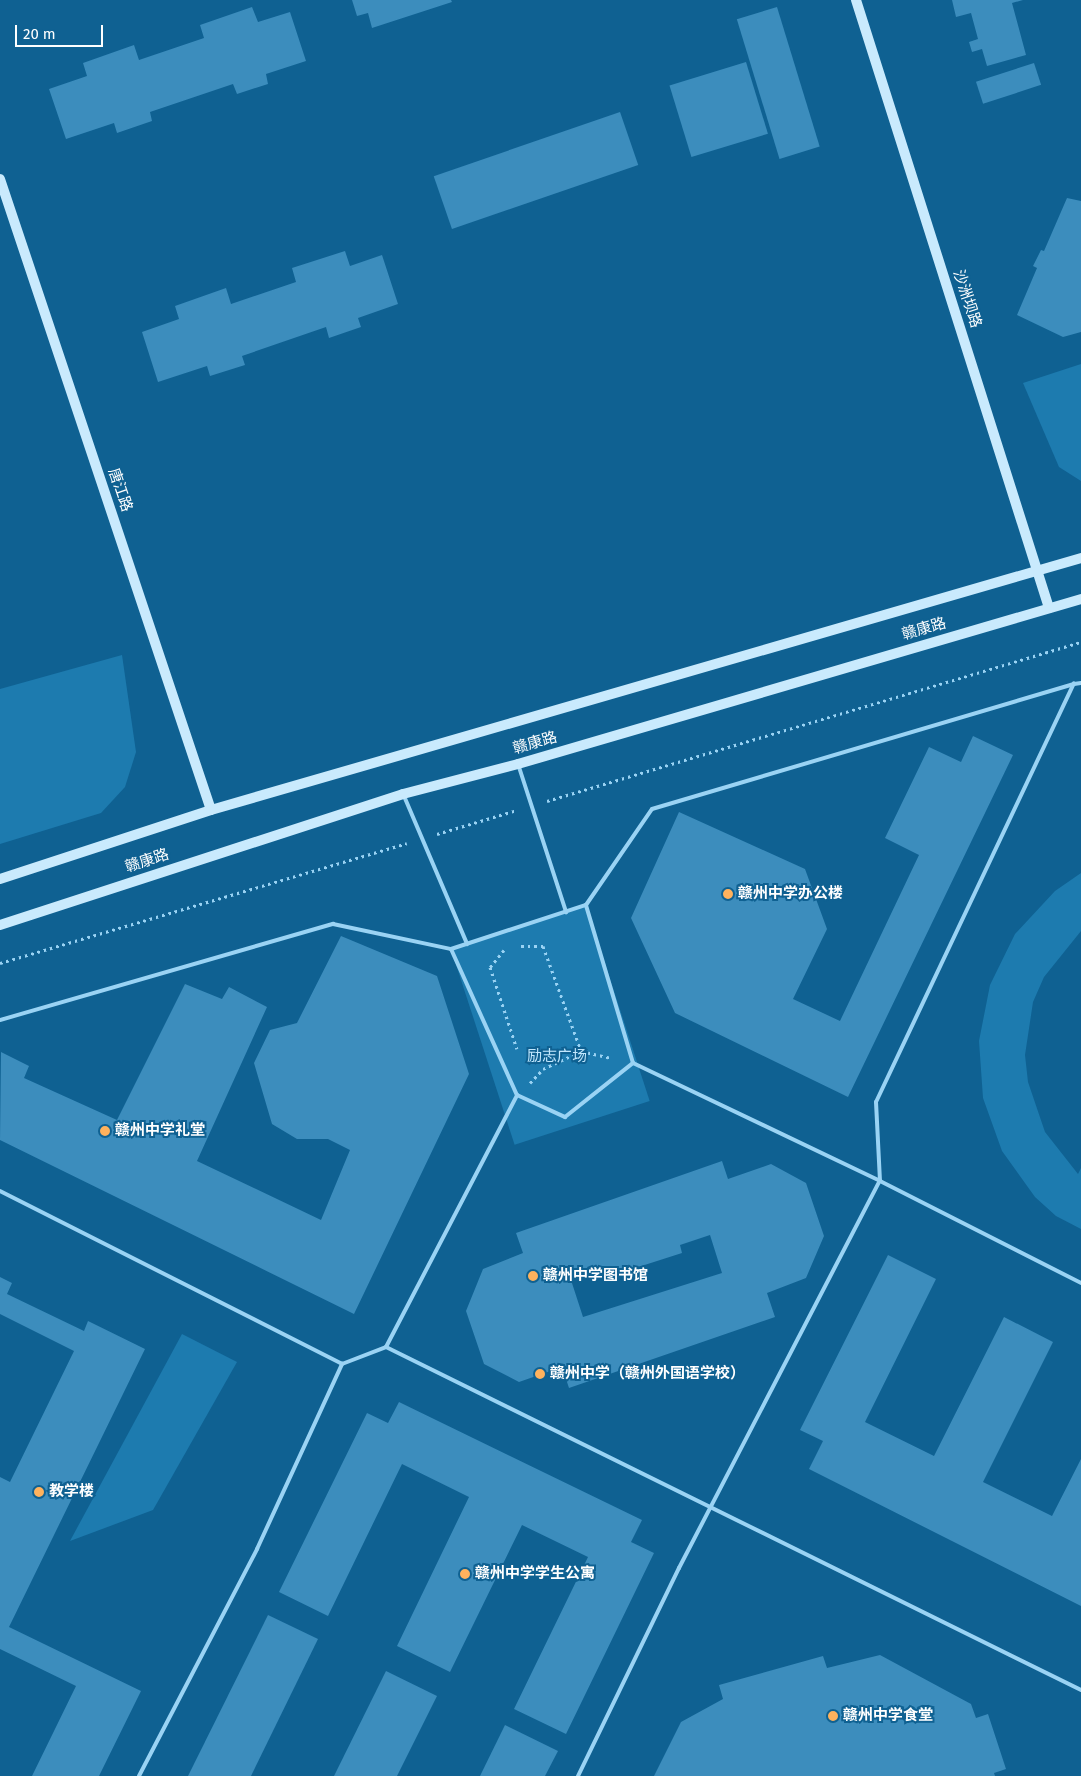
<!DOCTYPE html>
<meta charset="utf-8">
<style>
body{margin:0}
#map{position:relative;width:1081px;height:1776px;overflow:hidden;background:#0f6192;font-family:"Fira Sans","Noto Sans SC",sans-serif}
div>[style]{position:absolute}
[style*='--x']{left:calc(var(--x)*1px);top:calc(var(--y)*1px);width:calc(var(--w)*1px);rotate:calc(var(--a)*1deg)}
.green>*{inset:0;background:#1d7baf;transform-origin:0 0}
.building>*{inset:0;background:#3c8dbd;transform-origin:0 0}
.path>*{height:3px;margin-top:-1.5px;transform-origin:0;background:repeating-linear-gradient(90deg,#9ad3f4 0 2.5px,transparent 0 6.5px)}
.lane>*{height:4px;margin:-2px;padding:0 2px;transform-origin:2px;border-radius:2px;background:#9ad3f4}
.secondary>*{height:10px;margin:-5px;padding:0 5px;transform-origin:5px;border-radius:5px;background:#c9eafd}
.dots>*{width:14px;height:14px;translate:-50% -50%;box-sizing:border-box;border:2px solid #0f6192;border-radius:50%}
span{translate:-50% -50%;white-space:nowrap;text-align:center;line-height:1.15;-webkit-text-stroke:4px #0f6192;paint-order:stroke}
.street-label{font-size:15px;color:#fff}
.poi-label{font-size:15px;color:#fff;font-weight:700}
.left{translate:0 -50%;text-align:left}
.park-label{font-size:15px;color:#c2e8fe}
.scale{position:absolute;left:15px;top:25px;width:88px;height:22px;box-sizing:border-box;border:2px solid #fff;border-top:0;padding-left:6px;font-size:15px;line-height:18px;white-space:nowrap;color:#fff;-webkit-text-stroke:4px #0f6192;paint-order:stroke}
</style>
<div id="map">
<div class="green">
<i style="clip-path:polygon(1081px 364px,1081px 481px,1059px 467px,1023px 383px)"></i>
<i style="clip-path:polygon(122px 655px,136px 752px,125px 787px,101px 813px,0 844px,0 689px)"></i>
<i style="clip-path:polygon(1081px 873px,1081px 931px,1044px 977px,1033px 1002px,1025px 1055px,1028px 1082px,1045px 1132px,1078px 1174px,1081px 1168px,1081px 1229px,1056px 1216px,1035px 1197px,1002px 1151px,983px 1098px,979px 1041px,990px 985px,1015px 934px,1055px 891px)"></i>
<i style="left:586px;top:905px;width:206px;height:142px;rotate:72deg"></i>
<i style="clip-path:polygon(182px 1334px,237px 1362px,153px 1510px,70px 1541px)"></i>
</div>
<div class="building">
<i style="clip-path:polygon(352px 0,451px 0,452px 2px,372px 28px,368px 13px,357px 16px)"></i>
<i style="clip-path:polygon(952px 0,1023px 0,1012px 3px,1026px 55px,987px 66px,982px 49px,972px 52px,969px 42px,978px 39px,971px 13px,956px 17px)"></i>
<i style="clip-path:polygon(252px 7px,258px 22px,290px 12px,306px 61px,266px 74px,268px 84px,237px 94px,233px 84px,150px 112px,152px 121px,117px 133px,114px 123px,66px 139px,49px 89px,87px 76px,83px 63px,134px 45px,139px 60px,204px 38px,200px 25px)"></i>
<i style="left:777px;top:7px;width:146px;height:42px;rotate:73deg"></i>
<i style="left:746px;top:62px;width:75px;height:80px;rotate:73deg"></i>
<i style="left:1034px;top:63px;width:23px;height:61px;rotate:72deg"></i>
<i style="left:620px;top:112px;width:56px;height:197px;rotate:71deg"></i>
<i style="clip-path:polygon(1067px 198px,1081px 201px,1081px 332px,1063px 337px,1017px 315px,1037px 268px,1033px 266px,1041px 250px,1044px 251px)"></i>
<i style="clip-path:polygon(345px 251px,350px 266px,382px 255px,398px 304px,358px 318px,361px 327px,329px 338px,326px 327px,242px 356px,245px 365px,210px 376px,207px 366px,158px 382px,142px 332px,179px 319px,175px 306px,226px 288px,231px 304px,296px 282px,292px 268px)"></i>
<i style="clip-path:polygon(973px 736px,1013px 755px,848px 1097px,675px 1013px,631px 918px,679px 812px,805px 869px,827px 929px,793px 999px,840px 1021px,919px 855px,885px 838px,929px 747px,961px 762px)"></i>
<i style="clip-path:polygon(341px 936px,437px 976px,469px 1074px,354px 1314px,0 1140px,1px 1052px,29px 1066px,24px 1078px,117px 1120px,185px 984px,222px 999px,229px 987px,267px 1007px,197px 1161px,321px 1220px,350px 1150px,328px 1139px,297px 1139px,272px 1124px,254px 1063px,270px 1030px,297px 1023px)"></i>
<i style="clip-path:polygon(evenodd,722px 1161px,728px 1179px,771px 1164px,806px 1183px,824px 1236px,806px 1278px,767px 1293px,775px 1317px,569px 1388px,562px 1367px,519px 1382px,484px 1364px,466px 1311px,483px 1269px,523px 1253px,516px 1233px,722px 1161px,710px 1235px,722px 1273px,583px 1317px,571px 1280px,601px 1271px,604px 1278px,682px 1253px,680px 1245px,710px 1235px)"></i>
<i style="clip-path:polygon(888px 1255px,936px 1279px,865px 1422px,934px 1456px,1004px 1317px,1053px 1342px,983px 1482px,1052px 1516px,1081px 1459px,1081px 1606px,809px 1469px,823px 1441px,800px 1430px)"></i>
<i style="clip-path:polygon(0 1277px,12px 1283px,7px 1294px,84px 1331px,88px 1321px,145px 1349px,9px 1627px,141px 1691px,99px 1776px,32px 1776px,76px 1686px,0 1649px,0 1477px,10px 1482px,74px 1351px,0 1314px)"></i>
<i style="clip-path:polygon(399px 1402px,642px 1520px,631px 1542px,654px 1553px,566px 1734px,514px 1709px,588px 1557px,522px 1525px,450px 1672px,397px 1646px,469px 1497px,402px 1464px,328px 1616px,279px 1592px,367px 1413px,388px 1423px)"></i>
<i style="clip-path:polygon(268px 1615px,318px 1639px,251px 1776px,188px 1776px)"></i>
<i style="clip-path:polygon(880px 1655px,971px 1704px,976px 1718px,988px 1714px,1006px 1769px,994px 1773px,995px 1776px,654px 1776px,681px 1722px,723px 1699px,719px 1685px,823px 1656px,827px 1668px)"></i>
<i style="clip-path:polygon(386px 1671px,437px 1696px,397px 1776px,334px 1776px)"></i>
<i style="clip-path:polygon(505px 1725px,558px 1751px,545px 1776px,480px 1776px)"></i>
</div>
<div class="path">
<i style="--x:547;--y:801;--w:557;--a:-16.58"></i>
<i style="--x:437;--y:834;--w:84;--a:-16.7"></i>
<i style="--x:521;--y:946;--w:22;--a:0"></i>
<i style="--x:543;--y:946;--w:112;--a:70.1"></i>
<i style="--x:504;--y:950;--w:22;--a:129"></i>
<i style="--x:490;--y:967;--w:86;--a:71.8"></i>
<i style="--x:0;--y:963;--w:424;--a:-16.4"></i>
<i style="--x:530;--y:1083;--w:19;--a:-47"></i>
<i style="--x:543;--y:1069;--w:42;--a:-25.3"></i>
<i style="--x:581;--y:1051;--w:31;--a:13"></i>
</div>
<div class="lane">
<i style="--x:518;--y:764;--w:156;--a:72"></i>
<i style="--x:404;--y:796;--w:161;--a:66.9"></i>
<i style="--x:451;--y:949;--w:160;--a:65.7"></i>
<i style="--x:517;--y:1095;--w:53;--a:24.6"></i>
<i style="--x:565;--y:1117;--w:87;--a:-38.5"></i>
<i style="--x:633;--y:1063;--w:165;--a:-106.6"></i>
<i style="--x:0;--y:1020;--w:347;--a:-16.1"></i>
<i style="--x:333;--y:924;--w:121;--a:12"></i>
<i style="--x:451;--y:949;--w:142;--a:-18.1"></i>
<i style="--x:586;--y:905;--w:116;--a:-55.5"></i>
<i style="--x:652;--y:809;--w:440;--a:-16.5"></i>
<i style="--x:633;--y:1063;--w:274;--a:25.5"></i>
<i style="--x:880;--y:1181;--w:79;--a:-92.9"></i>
<i style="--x:876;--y:1102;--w:463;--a:-64.7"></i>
<i style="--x:1074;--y:684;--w:7;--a:-8"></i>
<i style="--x:0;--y:1191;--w:383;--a:26.8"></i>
<i style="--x:386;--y:1347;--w:284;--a:-62.5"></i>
<i style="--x:139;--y:1776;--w:256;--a:-62.5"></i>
<i style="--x:257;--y:1549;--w:204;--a:-65.3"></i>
<i style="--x:342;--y:1364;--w:47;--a:-21.1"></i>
<i style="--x:386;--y:1347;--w:775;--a:26.27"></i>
<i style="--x:578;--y:1776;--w:231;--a:-64.1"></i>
<i style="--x:679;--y:1568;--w:436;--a:-62.6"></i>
<i style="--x:880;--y:1181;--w:225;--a:26.9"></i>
</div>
<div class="secondary">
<i style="--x:856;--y:0;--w:638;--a:72.39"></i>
<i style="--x:0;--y:179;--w:665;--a:71.51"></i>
<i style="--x:0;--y:879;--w:222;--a:-18.1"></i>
<i style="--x:211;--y:810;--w:906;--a:-16.15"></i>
<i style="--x:0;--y:925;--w:424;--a:-18"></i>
<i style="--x:403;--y:794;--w:119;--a:-14.6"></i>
<i style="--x:518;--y:764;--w:587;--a:-16.33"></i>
</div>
<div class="dots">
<i style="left:728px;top:894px;background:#ffb25d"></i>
<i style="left:105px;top:1131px;background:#ffb25d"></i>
<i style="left:533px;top:1276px;background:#ffb25d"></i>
<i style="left:540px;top:1374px;background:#ffb25d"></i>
<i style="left:39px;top:1492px;background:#ffb25d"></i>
<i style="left:465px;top:1574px;background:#ffb25d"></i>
<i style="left:833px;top:1716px;background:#ffb25d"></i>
</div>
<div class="street-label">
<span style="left:967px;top:299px;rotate:72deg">沙洲坝路</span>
<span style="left:120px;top:490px;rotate:71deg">唐江路</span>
<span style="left:924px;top:629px;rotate:-16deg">赣康路</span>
<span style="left:535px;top:743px;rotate:-16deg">赣康路</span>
<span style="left:147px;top:861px;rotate:-18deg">赣康路</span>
</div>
<div class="poi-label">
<span class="left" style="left:738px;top:894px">赣州中学办公楼</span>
<span class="left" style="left:115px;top:1131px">赣州中学礼堂</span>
<span class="left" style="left:543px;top:1276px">赣州中学图书馆</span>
<span class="left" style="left:550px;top:1374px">赣州中学（赣州外国语学校）</span>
<span class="left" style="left:49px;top:1492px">教学楼</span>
<span class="left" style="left:475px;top:1574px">赣州中学学生公寓</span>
<span class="left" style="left:843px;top:1716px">赣州中学食堂</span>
</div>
<div class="park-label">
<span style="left:557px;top:1057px">励志广场</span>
</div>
<div class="scale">20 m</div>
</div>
